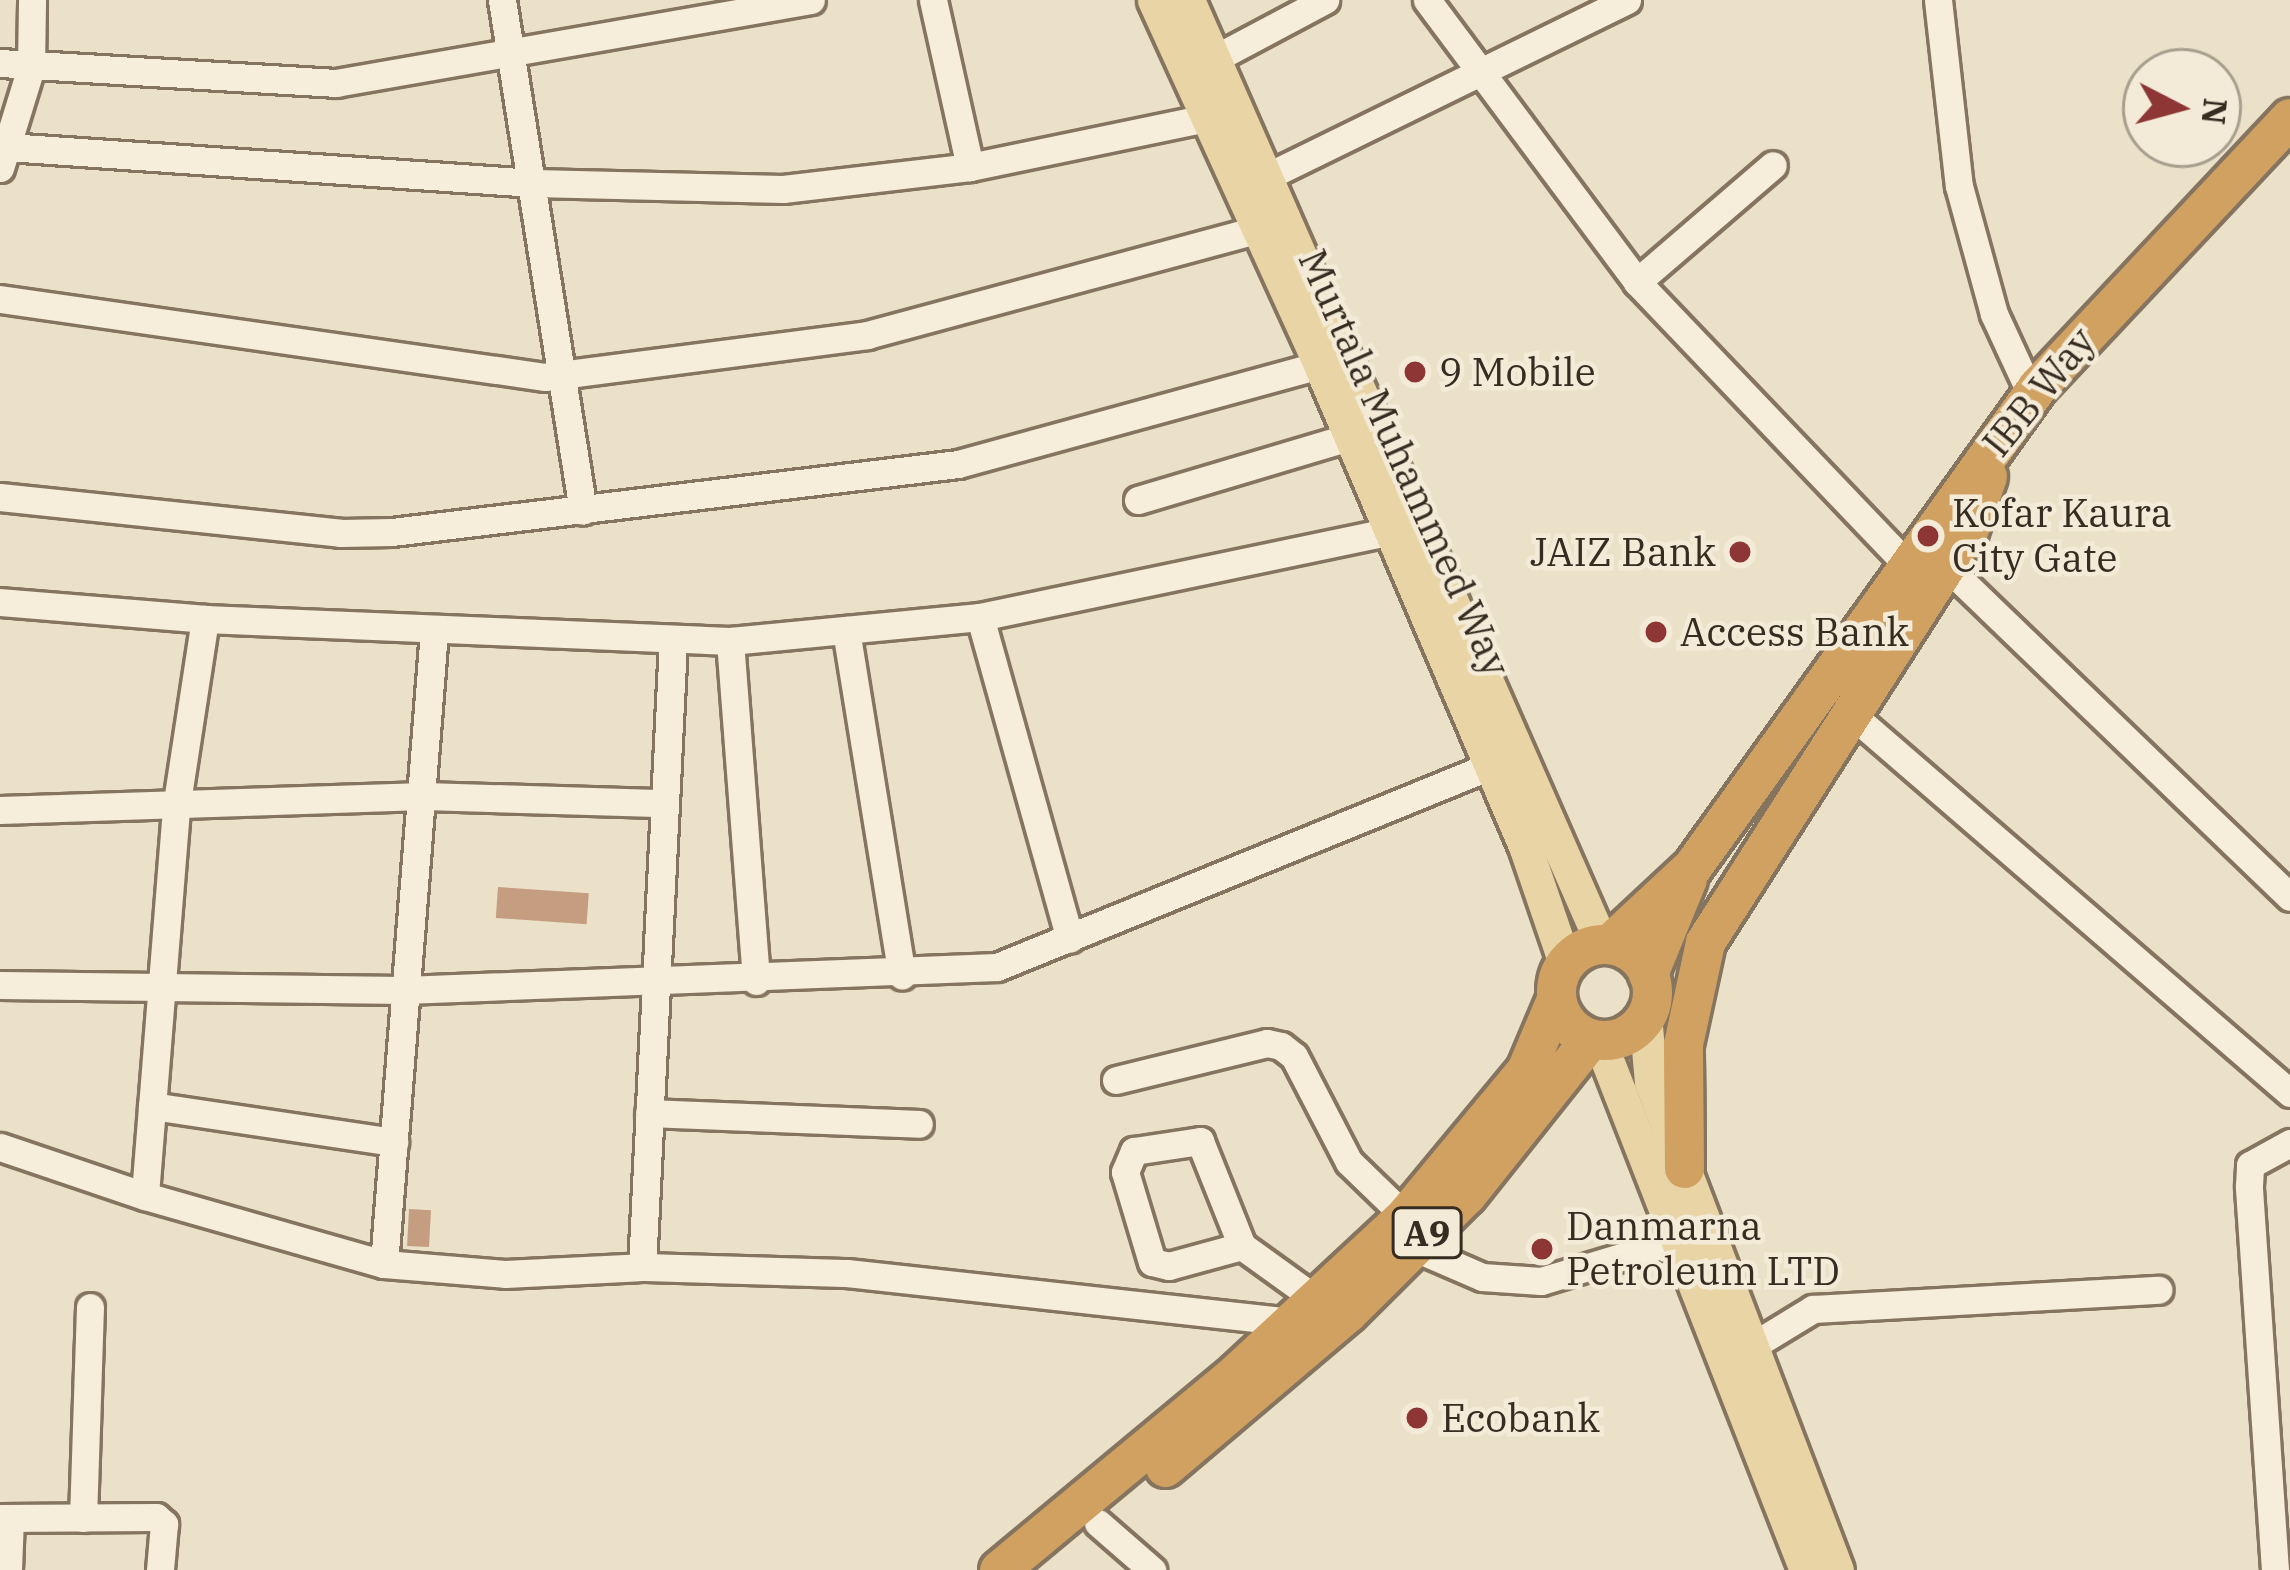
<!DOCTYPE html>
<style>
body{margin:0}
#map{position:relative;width:2290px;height:1570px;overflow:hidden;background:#eae1c8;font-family:"IBM Plex Serif",serif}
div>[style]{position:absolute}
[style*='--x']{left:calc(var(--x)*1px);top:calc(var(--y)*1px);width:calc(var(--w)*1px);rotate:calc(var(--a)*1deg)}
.building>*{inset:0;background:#c59e82;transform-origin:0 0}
.roads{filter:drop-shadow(3px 0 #85745f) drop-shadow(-3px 0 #85745f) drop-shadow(0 3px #85745f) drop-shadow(0 -3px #85745f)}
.minor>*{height:27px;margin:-13.5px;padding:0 13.5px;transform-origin:13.5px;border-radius:13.5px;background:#f6eedb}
.major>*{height:33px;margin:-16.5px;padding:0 16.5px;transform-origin:16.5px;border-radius:16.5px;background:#e9d4a5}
.highway>*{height:39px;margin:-19.5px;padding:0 19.5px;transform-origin:19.5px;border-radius:19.5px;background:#d1a162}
.highway>.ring{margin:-19.5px;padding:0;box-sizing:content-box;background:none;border:39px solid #d1a162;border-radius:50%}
.dots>*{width:33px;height:33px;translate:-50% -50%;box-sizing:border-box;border:6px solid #f3ebd7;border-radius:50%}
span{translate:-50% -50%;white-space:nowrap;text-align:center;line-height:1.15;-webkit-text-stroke:9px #f3ebd7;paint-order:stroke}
.shield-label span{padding:3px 9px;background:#f3ebd7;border:3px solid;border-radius:9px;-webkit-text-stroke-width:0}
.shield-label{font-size:36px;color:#372c21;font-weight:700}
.poi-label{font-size:39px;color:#372c21}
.left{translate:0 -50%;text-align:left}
.right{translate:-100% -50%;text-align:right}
.street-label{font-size:39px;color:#372c21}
.north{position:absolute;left:2122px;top:48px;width:120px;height:120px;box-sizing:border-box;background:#f3ebd7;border:3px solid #a89f8e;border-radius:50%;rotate:96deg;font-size:33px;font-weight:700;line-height:48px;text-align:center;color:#372c21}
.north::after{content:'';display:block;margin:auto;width:42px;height:54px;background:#8e3535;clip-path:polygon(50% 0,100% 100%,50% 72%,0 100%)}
</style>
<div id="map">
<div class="building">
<i style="left:498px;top:887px;width:91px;height:31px;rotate:4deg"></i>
<i style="left:409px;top:1209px;width:22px;height:37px;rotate:3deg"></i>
</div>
<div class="roads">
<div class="minor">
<i style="--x:502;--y:0;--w:517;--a:80.99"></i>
<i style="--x:933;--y:0;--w:171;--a:77.5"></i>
<i style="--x:1427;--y:0;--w:352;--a:53.3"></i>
<i style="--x:1637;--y:282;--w:391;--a:46.3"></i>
<i style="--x:1938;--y:0;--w:187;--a:83.6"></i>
<i style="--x:1959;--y:186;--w:133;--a:74.7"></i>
<i style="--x:1994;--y:314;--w:88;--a:65.2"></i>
<i style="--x:1214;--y:59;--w:126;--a:-28"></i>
<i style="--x:0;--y:63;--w:337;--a:3.4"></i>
<i style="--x:336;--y:83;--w:482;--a:-9.9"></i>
<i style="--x:7;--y:147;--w:528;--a:3.91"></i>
<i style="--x:534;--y:183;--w:249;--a:1.4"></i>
<i style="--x:783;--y:189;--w:188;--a:-6.7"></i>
<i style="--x:970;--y:167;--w:260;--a:-11.7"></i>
<i style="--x:0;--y:168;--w:106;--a:-72.9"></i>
<i style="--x:31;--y:67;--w:67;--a:-89.1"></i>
<i style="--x:1266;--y:177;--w:402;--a:-26.1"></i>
<i style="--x:1637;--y:282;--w:179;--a:-40.7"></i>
<i style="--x:0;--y:299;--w:551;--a:8.14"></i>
<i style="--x:545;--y:377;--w:325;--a:-7.4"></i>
<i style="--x:867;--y:335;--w:402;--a:-15.1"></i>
<i style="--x:0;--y:497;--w:342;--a:6"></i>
<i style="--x:340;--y:533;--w:52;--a:-1.1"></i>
<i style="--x:392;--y:532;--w:570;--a:-6.85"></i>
<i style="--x:958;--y:464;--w:375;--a:-15.3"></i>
<i style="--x:1138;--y:500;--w:220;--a:-16.6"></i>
<i style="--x:1946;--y:566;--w:477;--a:43.9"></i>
<i style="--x:0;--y:602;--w:206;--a:4.7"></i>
<i style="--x:205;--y:619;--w:525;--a:2.4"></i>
<i style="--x:730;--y:641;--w:251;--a:-5.5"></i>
<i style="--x:980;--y:617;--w:417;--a:-11.8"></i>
<i style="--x:980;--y:617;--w:334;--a:74.4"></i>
<i style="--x:205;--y:619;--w:192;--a:98.7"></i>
<i style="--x:176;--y:809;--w:388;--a:94.6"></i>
<i style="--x:145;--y:1196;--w:248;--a:15.9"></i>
<i style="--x:384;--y:1264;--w:121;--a:4.7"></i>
<i style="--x:505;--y:1274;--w:137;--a:-2.9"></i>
<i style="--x:642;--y:1267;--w:205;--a:1.7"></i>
<i style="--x:847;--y:1273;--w:449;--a:6.3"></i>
<i style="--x:846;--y:630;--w:350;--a:80.8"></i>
<i style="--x:730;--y:641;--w:341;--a:85.6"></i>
<i style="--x:1851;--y:714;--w:580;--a:40.8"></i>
<i style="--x:0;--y:810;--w:424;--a:-1.9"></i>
<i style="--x:424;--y:796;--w:241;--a:1.7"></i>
<i style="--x:0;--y:985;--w:404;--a:0.7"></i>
<i style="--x:404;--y:990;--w:593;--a:-2.22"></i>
<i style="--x:997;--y:967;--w:532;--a:-22.18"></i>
<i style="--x:1116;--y:1080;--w:155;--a:-13.8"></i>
<i style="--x:1267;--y:1043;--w:14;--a:12"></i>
<i style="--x:1281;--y:1046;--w:16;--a:38"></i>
<i style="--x:1294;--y:1056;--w:119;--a:62.6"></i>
<i style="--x:1349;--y:1162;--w:78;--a:44"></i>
<i style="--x:152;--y:1106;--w:245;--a:8.5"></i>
<i style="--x:649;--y:1113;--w:270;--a:2.3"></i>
<i style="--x:0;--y:1147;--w:153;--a:18.7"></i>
<i style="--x:1242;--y:1246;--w:76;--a:164.7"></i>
<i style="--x:1169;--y:1266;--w:17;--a:-167"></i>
<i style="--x:1152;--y:1262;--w:94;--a:-106.7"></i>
<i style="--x:1125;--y:1172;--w:23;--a:-67"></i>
<i style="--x:1134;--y:1151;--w:67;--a:-8.6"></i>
<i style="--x:1200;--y:1141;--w:113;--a:68.2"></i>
<i style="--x:1242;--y:1246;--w:92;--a:35.8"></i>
<i style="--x:1413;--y:1247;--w:75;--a:23.5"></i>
<i style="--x:1482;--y:1277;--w:59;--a:3.9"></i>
<i style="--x:1541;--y:1281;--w:139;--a:-16.7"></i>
<i style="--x:384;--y:1264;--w:635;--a:-85.48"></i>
<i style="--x:642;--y:1267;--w:625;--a:-87.16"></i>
<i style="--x:1749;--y:1348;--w:75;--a:-31.4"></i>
<i style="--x:1813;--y:1309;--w:346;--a:-3.2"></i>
<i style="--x:0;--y:1518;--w:156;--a:-0.4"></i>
<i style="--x:156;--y:1517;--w:11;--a:41"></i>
<i style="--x:164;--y:1524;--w:46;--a:95"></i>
<i style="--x:83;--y:1518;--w:211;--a:-88.1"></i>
<i style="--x:1098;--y:1523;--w:72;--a:41"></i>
<i style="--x:8;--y:1570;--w:52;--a:-87.8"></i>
<i style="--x:2275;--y:1570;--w:385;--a:-93.9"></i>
<i style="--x:2249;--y:1186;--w:21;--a:-87"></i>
<i style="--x:2250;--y:1165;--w:46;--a:-28.8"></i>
</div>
<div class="major">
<i style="--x:1154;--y:0;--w:401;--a:65.5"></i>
<i style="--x:1320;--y:365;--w:523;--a:66.92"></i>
<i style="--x:1525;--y:846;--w:124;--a:71.1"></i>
<i style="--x:1188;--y:0;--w:1031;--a:66.32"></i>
<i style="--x:1645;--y:1016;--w:66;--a:84.8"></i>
<i style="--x:1651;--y:1082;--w:522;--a:69.14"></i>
<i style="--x:1600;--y:1042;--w:567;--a:68.69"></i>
</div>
<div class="highway">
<i style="--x:1609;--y:944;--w:113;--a:-42.9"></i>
<i style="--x:1692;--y:867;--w:591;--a:-54.29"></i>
<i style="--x:2037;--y:387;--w:369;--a:-46.8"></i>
<i class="ring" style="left:1556px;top:944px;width:57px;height:57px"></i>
<i style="--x:1648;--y:974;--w:103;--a:-67.7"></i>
<i style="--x:1684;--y:1168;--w:124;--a:-90.5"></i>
<i style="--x:1683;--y:1044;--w:104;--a:-77.8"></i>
<i style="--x:1705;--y:942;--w:488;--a:-57.4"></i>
<i style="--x:1968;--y:531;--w:58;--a:-70.9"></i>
<i style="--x:1165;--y:1467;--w:240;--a:-40.3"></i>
<i style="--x:1348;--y:1312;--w:166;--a:-44.8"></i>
<i style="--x:1466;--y:1195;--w:199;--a:-51.5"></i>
<i style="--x:999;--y:1570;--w:308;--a:-39.7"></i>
<i style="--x:1236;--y:1373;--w:231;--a:-42.9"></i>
<i style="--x:1405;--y:1216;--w:190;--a:-50.3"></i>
<i style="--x:1526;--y:1070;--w:77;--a:-67.1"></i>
</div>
</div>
<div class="dots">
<i style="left:1415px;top:372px;background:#8e3535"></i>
<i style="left:1928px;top:536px;background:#8e3535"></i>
<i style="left:1740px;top:552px;background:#8e3535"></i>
<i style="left:1656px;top:632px;background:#8e3535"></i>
<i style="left:1542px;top:1249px;background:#8e3535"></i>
<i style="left:1417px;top:1418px;background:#8e3535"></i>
</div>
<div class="shield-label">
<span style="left:1427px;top:1233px">A9</span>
</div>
<div class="poi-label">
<span class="left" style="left:1439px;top:372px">9 Mobile</span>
<span class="left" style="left:1952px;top:536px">Kofar Kaura<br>City Gate</span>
<span class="right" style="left:1716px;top:552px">JAIZ Bank</span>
<span class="left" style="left:1680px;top:632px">Access Bank</span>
<span class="left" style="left:1566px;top:1249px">Danmarna<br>Petroleum LTD</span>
<span class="left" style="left:1441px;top:1418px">Ecobank</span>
</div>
<div class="street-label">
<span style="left:2039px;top:392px;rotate:-51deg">IBB Way</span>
<span style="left:1404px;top:463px;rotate:66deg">Murtala Muhammed Way</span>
</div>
<div class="north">N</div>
</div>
